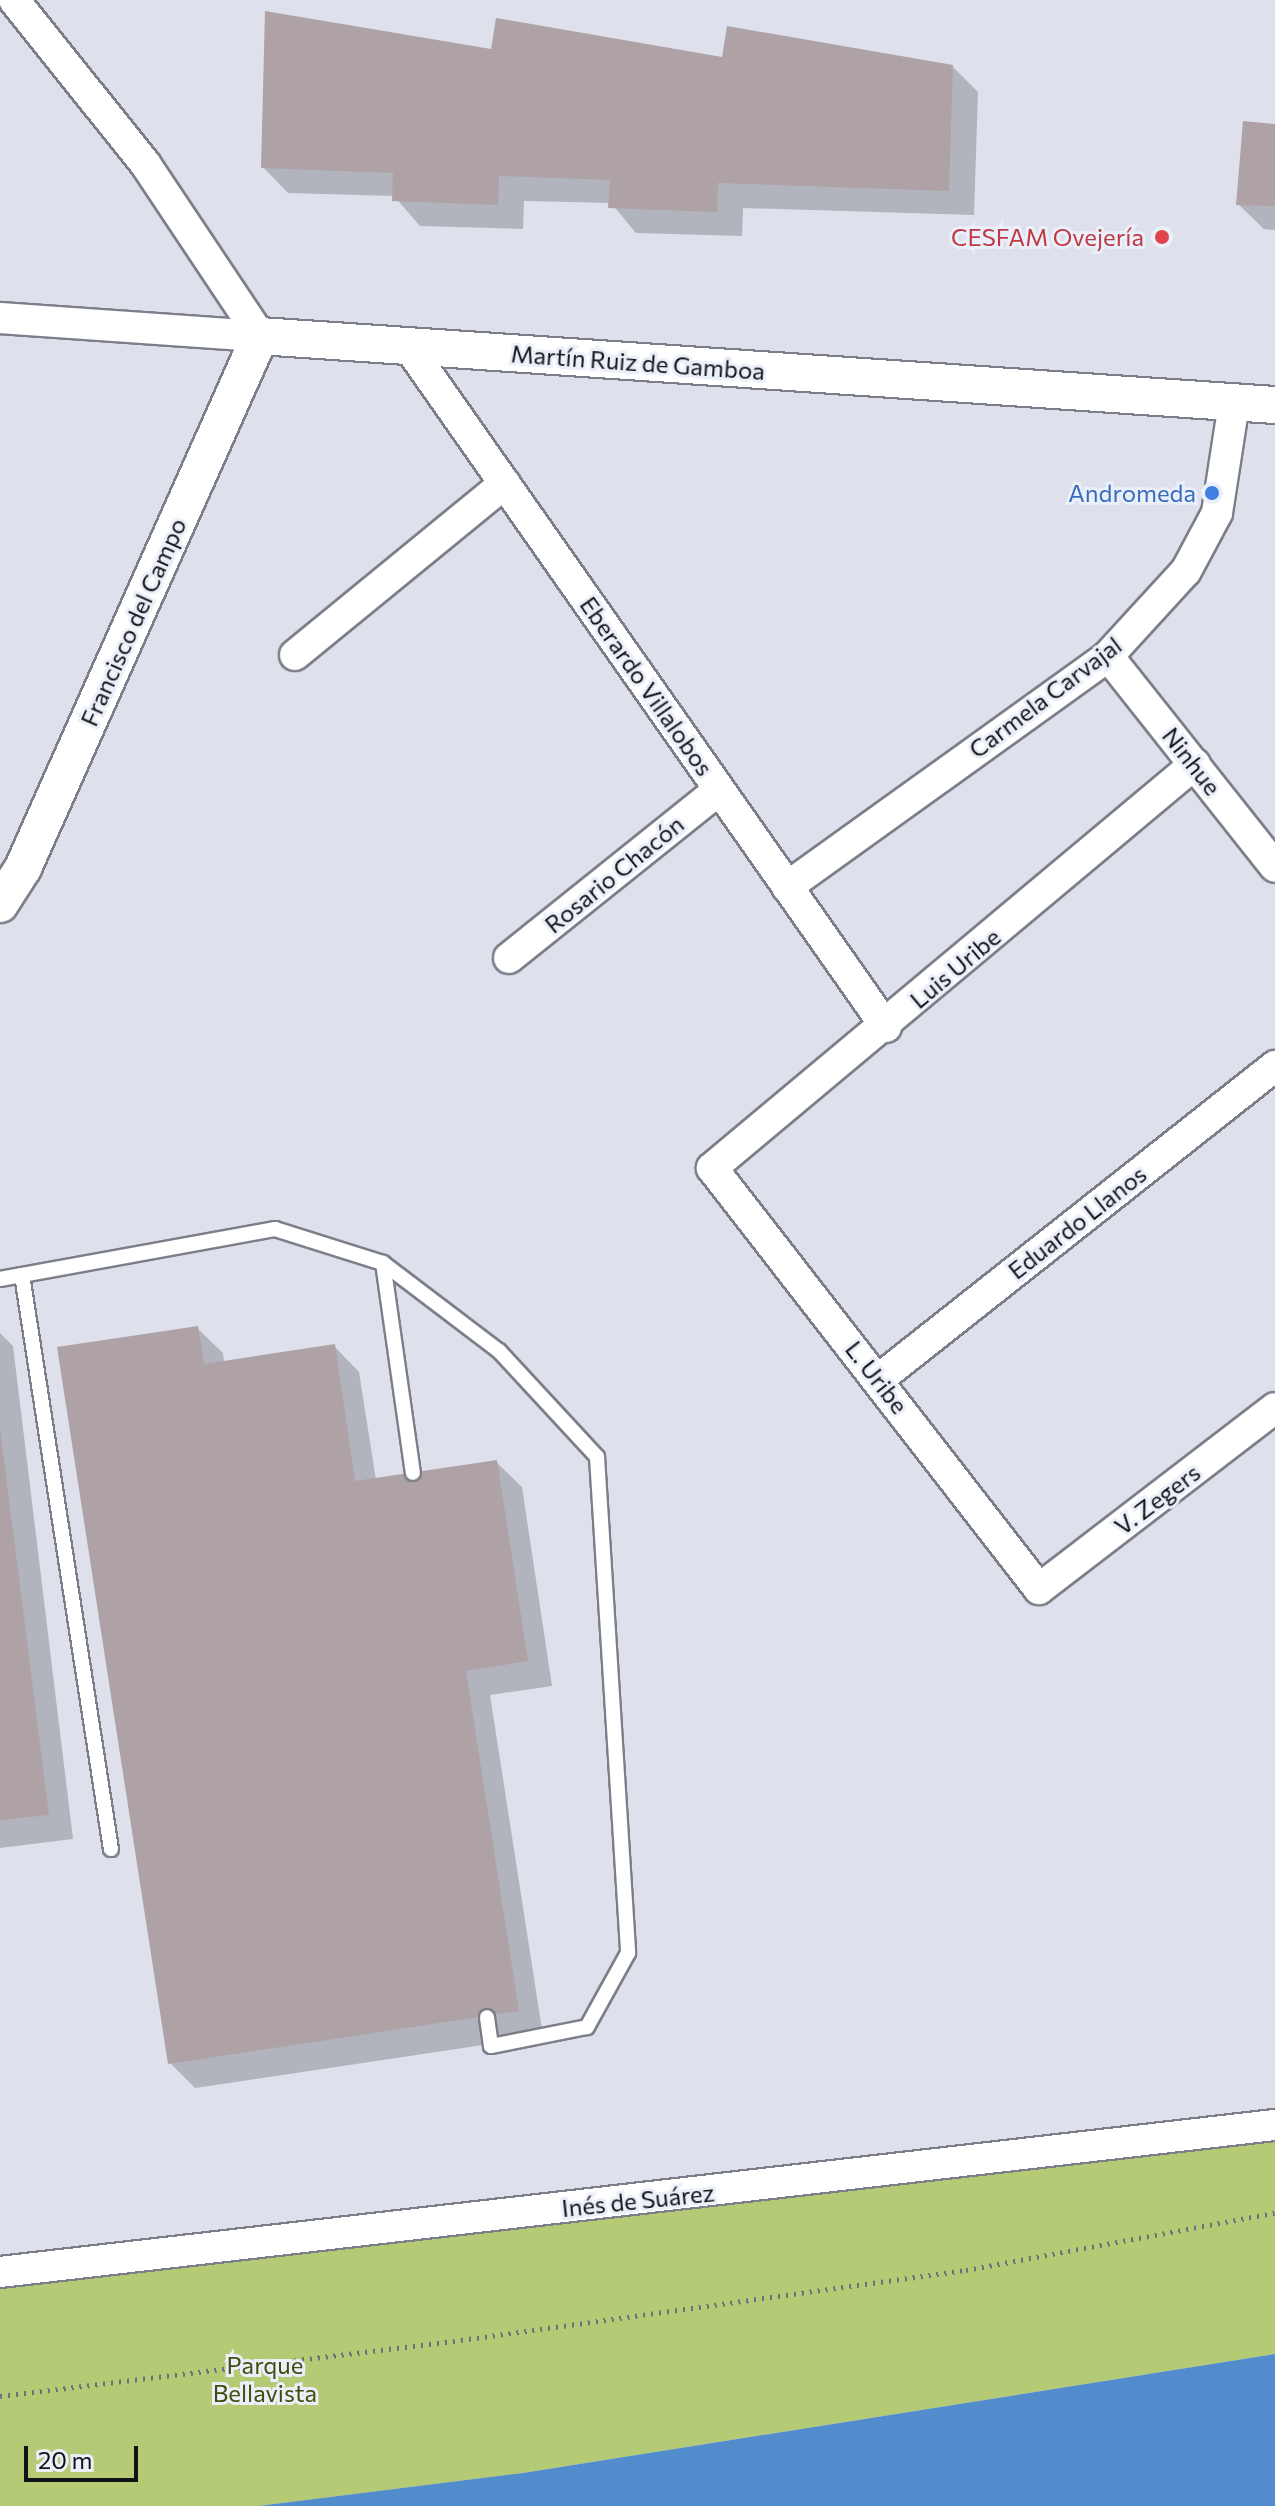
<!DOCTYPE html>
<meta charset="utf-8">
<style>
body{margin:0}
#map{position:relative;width:1275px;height:2506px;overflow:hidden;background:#dee1eb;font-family:Commissioner,sans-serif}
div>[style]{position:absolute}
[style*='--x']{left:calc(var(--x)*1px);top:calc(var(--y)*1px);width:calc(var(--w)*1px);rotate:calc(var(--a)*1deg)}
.green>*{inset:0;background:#b4ca74}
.water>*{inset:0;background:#538ccc}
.shadow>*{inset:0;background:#0003}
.building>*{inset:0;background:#aea2a6}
.path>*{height:5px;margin-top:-2.5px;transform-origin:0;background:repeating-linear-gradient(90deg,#707178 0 2px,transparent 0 8px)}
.roads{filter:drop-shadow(2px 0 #7c7f89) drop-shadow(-2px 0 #7c7f89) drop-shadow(0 2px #7c7f89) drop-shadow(0 -2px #7c7f89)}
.service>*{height:14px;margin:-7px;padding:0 7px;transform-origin:7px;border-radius:7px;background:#fff}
.minor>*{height:30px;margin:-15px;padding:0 15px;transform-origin:15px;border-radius:15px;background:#fff}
.tertiary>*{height:36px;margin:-18px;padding:0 18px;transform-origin:18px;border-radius:18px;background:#fff}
.dots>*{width:22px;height:22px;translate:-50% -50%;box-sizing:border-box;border:4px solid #ebeff9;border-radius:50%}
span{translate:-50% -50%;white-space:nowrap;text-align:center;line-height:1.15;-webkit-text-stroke:6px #ebeff9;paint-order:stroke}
.health-label{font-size:24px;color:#be3a42}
.right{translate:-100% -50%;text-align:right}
.street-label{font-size:24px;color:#121316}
.shop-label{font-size:24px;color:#366cbe}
.park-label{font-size:24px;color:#404d0c}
.scale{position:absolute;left:24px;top:2446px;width:114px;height:36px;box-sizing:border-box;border:4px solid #121316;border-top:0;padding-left:10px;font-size:24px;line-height:28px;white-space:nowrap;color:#121316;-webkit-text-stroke:6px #ebeff9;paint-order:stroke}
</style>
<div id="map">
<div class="green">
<i style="clip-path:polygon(1275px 2135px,1275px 2354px,523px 2473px,258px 2506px,0 2506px,0 2282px)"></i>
</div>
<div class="water">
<i style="clip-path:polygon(1275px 2354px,1275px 2506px,258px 2506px,523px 2473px)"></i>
</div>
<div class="shadow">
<i style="clip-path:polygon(493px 52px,952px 66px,978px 92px,974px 215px,743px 208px,742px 236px,636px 233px,611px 203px,524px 201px,523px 229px,420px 226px,394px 196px,288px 193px,263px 167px)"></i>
<i style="clip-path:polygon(1275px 126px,1275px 230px,1264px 229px,1238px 204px)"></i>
<i style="clip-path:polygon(197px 1328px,223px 1353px,224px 1363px,334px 1346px,359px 1372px,376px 1480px,496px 1462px,522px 1487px,552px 1686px,490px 1695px,543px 2036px,195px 2088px,170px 2063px)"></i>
<i style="clip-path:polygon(0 1333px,13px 1346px,73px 1839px,0 1848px)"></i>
</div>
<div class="building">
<i style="clip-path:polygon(265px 11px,491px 49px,496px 18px,722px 57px,727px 26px,953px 65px,949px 191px,718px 183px,717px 212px,608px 208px,610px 180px,499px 176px,498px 205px,392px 201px,393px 173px,261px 168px)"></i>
<i style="clip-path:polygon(1243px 121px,1275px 124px,1275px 206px,1236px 205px)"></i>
<i style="clip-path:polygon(198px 1326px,204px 1364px,335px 1344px,355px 1481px,497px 1460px,528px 1661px,466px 1671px,519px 2011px,168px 2064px,57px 1347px)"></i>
<i style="clip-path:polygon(0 1428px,49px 1815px,0 1820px)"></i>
</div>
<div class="path">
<i style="--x:0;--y:2396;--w:464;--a:-6.9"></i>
<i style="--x:461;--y:2340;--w:510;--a:-7.89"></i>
<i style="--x:966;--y:2270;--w:314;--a:-10.5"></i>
</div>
<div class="roads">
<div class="service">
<i style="--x:383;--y:1263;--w:212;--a:81.9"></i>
<i style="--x:22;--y:1275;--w:581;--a:81.19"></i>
<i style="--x:0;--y:1279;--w:280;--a:-10.3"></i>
<i style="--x:275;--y:1229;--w:113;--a:17.5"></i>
<i style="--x:383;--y:1263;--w:146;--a:37.2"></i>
<i style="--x:499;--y:1351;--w:144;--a:47.2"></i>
<i style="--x:597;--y:1457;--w:497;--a:86.4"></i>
<i style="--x:628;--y:1953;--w:85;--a:119"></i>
<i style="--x:587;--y:2027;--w:98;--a:168.8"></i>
<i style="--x:491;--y:2046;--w:29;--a:-98"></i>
</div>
<div class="minor">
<i style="--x:14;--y:0;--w:211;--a:51.3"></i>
<i style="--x:146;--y:165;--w:206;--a:56.3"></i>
<i style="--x:0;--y:318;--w:261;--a:4"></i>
<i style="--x:408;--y:346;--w:832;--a:54.93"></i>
<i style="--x:295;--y:655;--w:271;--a:-39.3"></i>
<i style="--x:1108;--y:656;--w:269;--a:51.6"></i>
<i style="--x:1195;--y:764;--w:630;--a:140.09"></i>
<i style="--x:712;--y:1168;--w:533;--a:52.16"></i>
<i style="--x:1039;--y:1589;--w:297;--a:-37.5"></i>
<i style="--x:787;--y:887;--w:395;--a:-35.7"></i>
<i style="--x:1108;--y:656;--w:115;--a:-47.5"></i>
<i style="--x:1186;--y:571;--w:66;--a:-61.9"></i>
<i style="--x:1217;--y:513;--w:111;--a:-81.2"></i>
<i style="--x:509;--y:958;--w:269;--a:-38.7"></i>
<i style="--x:879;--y:1379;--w:505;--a:-38.32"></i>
<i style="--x:0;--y:2272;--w:1283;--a:-6.58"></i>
</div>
<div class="tertiary">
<i style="--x:0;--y:904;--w:43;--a:-57.4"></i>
<i style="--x:23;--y:868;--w:582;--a:-65.99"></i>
<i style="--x:260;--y:336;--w:1017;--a:3.89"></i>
</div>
</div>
<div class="dots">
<i style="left:1162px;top:237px;background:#e0444e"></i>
<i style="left:1212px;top:493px;background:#3f7fe0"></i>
</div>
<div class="health-label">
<span class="right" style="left:1144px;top:237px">CESFAM Ovejería</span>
</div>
<div class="street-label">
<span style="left:638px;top:362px;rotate:4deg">Martín Ruiz de Gamboa</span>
<span style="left:133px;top:622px;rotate:-66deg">Francisco del Campo</span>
<span style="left:647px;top:686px;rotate:55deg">Eberardo Villalobos</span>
<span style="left:1045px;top:697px;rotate:-37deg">Carmela Carvajal</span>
<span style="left:1192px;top:761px;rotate:52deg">Ninhue</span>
<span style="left:614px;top:874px;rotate:-39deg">Rosario Chacón</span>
<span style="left:955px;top:968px;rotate:-40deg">Luis Uribe</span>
<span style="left:1077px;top:1222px;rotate:-38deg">Eduardo Llanos</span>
<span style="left:877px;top:1377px;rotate:52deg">L. Uribe</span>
<span style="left:1157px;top:1499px;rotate:-37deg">V. Zegers</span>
<span style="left:638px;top:2200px;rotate:-6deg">Inés de Suárez</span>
</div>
<div class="shop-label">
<span class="right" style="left:1196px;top:493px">Andromeda</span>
</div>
<div class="park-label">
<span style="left:265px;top:2379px">Parque<br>Bellavista</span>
</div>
<div class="scale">20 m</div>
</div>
